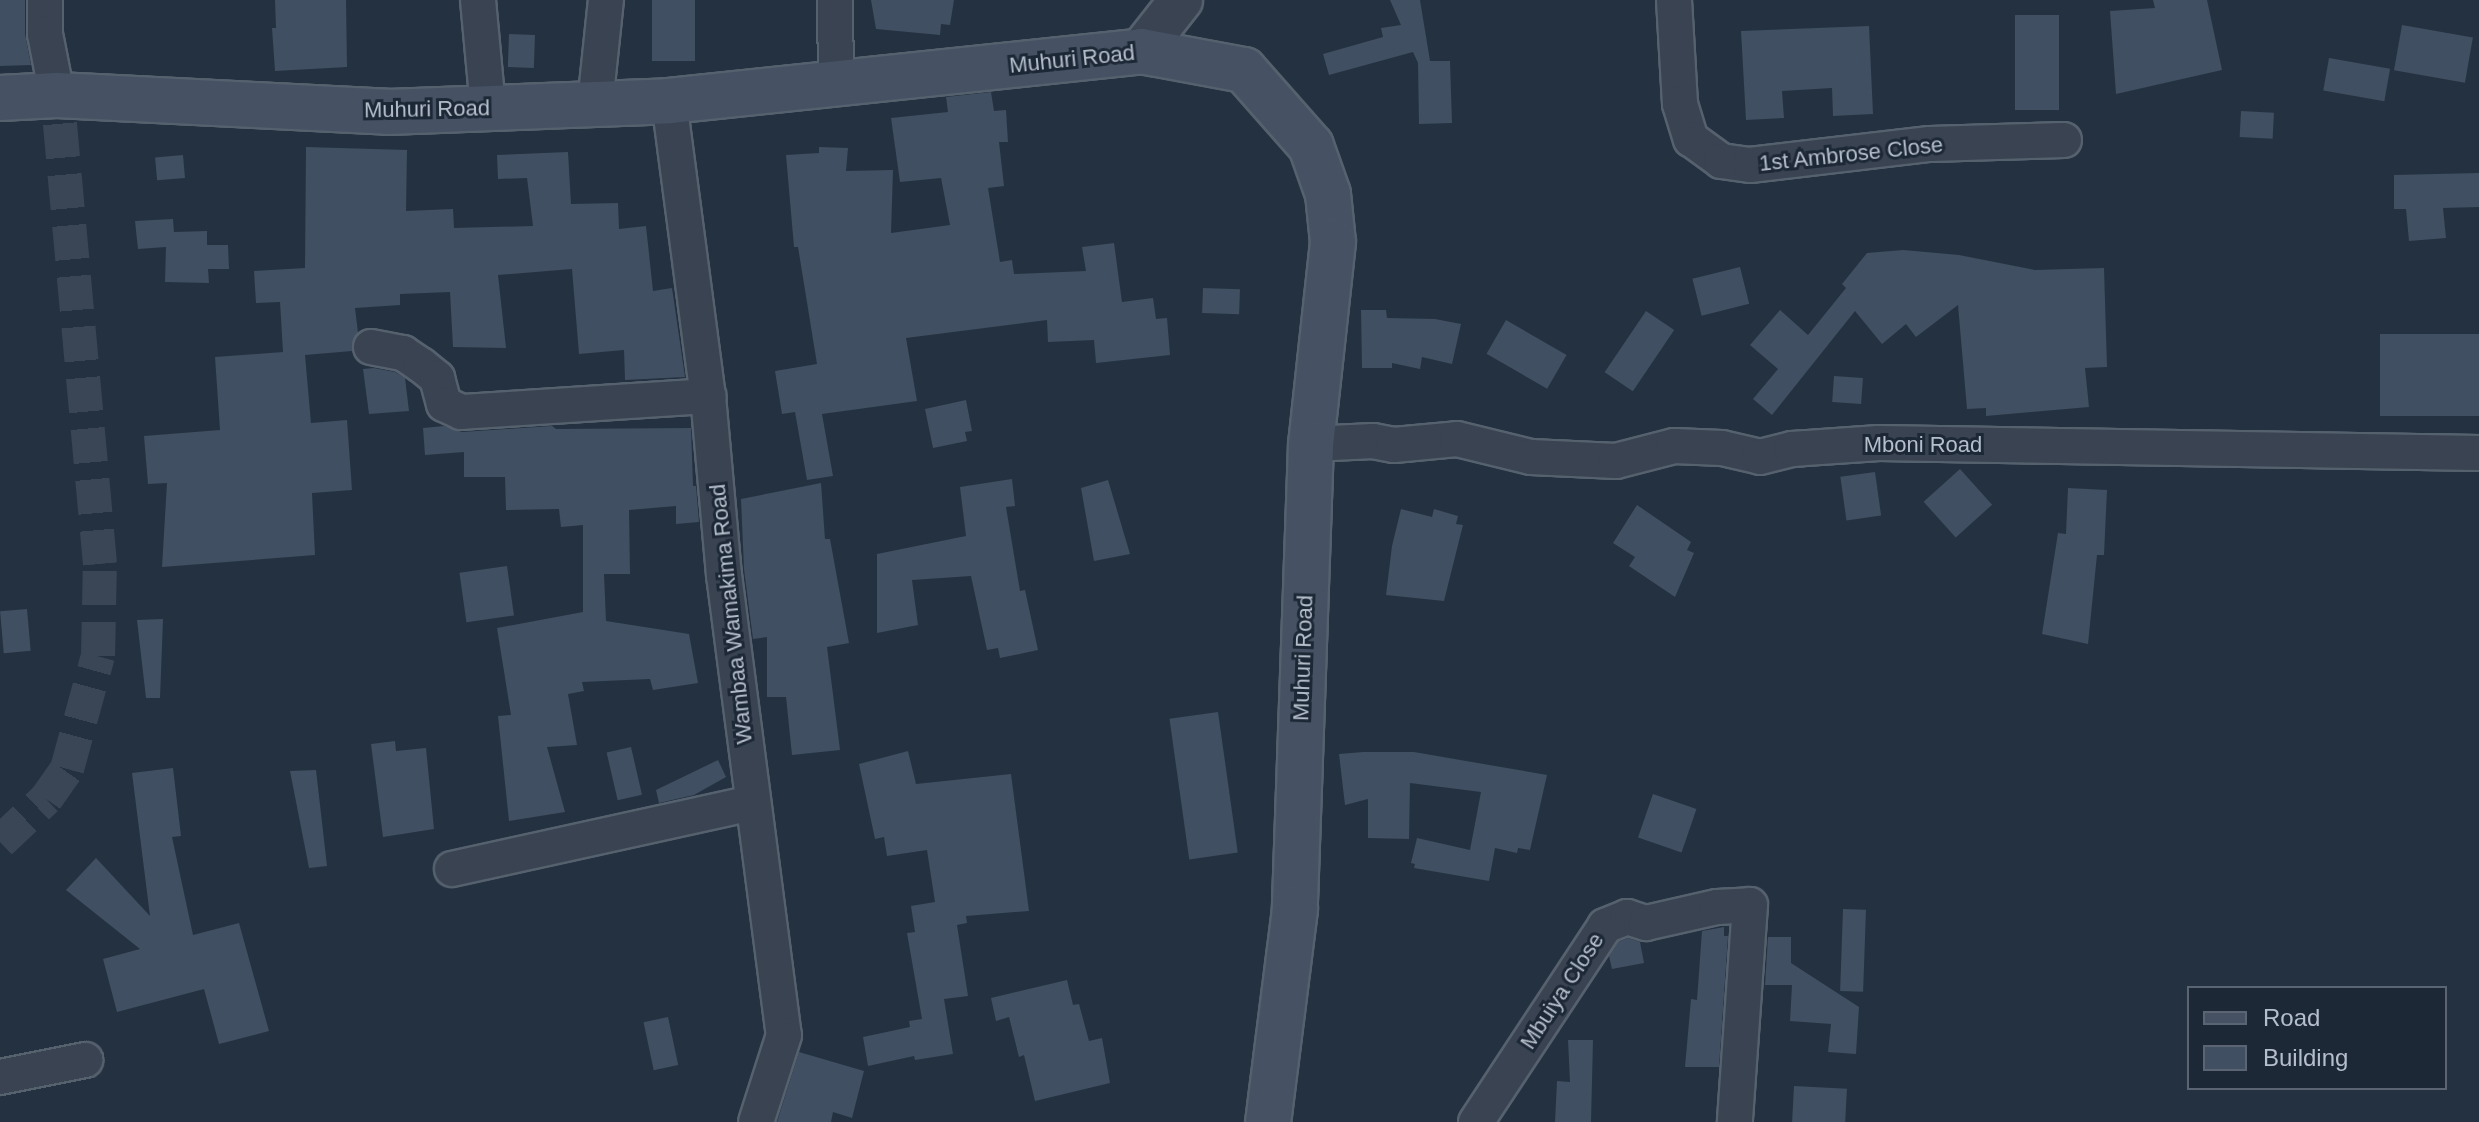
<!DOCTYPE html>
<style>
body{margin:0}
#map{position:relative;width:2479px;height:1122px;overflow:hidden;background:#243141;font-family:Arial,sans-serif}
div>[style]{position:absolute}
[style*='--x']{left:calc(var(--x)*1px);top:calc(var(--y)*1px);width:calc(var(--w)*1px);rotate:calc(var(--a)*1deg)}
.building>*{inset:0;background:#404f61;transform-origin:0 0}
.minor-tunnel>*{height:34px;margin-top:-17px;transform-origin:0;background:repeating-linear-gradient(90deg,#3a4656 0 34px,transparent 0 51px)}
.roads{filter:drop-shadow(2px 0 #56616e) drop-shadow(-2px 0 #56616e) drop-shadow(0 2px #56616e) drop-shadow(0 -2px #56616e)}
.minor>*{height:34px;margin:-17px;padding:0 17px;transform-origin:17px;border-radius:17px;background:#394351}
.tertiary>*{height:42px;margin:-21px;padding:0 21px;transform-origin:21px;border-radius:21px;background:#394351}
.secondary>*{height:44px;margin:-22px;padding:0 22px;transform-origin:22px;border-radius:22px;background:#465264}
span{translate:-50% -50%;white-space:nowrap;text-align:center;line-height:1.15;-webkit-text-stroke:6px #1d2836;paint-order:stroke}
.street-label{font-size:22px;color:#b5becb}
.legend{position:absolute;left:2187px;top:986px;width:260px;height:104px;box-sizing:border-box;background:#1d2836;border:2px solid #5a6472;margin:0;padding:10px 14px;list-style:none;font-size:24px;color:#b5becb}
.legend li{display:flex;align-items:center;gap:16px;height:40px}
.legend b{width:40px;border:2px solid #5a6472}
</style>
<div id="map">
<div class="building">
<i style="clip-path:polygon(0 0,25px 0,25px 34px,31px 65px,0 66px)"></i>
<i style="clip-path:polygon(275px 0,346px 0,347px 67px,275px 71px,272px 28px,276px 28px)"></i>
<i style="left:652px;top:0;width:43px;height:61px"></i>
<i style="clip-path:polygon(871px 0,954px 0,950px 25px,941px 24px,940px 35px,876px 29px)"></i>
<i style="clip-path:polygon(1390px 0,1420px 0,1430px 61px,1450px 61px,1452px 123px,1419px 124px,1418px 63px,1413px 52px,1329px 75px,1323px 54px,1383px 37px,1381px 28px,1401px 25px)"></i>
<i style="clip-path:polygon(2153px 0,2207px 0,2222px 70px,2116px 94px,2110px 11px,2155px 8px)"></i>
<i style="left:2015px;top:15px;width:44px;height:95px"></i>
<i style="left:2402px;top:25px;width:72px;height:46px;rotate:10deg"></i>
<i style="clip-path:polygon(1869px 26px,1873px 114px,1833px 116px,1832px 88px,1782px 91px,1784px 118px,1746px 120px,1741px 31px)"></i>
<i style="left:509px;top:34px;width:26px;height:33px;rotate:2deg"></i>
<i style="left:2329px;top:58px;width:62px;height:33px;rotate:10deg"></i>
<i style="clip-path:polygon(991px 92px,994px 111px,1006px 110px,1008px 142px,999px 142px,1004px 186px,988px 188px,1000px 262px,1012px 260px,1014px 274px,1086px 271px,1082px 247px,1114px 243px,1122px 302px,1153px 298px,1156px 319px,1167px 318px,1170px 355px,1096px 363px,1094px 340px,1048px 342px,1047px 320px,906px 338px,917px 401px,822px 414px,833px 476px,807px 480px,795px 412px,782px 414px,775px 371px,817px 364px,798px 247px,794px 247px,786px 155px,819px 153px,819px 147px,848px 148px,846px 171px,893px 170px,891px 233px,950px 225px,941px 178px,900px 182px,891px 118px,948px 112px,946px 97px)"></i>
<i style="left:2241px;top:111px;width:33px;height:26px;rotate:3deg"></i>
<i style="clip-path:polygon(306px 147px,407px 150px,406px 211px,453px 209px,454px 228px,533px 226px,527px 178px,498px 179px,497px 155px,568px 152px,571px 204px,618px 203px,619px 229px,646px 226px,653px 291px,672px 288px,685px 377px,625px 380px,624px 350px,579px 354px,572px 269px,498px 275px,506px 348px,453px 347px,450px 292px,400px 294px,400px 305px,355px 308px,358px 333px,352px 351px,305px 355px,311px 423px,347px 420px,352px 490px,312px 493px,315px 555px,162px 567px,167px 483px,148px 484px,144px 436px,220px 430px,215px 357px,283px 352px,280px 302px,256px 303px,254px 271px,305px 268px)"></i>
<i style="left:183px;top:155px;width:23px;height:28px;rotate:85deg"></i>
<i style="clip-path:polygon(2479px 173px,2479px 207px,2443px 208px,2446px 238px,2409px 241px,2406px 209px,2394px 209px,2394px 175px)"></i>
<i style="clip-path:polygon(173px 219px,174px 232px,207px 231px,207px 245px,228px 245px,229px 269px,208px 269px,209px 283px,165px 282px,166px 247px,138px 249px,135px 221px)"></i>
<i style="clip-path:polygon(1903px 250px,1959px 255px,2035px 270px,2104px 268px,2107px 367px,2085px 368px,2089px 407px,1986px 416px,1986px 408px,1967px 409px,1958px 305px,1916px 337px,1906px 324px,1882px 344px,1855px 311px,1772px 415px,1753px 399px,1778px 369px,1750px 345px,1780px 310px,1808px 335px,1846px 288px,1842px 284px,1867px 253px)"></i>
<i style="left:1740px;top:267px;width:38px;height:49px;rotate:76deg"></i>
<i style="left:1203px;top:288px;width:37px;height:25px;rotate:2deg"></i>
<i style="clip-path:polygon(1361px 310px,1386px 310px,1387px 318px,1435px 319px,1461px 324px,1452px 364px,1422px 357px,1420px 369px,1392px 363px,1392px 368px,1362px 368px)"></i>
<i style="left:1646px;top:311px;width:34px;height:74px;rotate:34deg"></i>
<i style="left:1506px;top:320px;width:70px;height:39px;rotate:30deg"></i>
<i style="left:2479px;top:334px;width:82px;height:99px;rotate:90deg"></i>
<i style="clip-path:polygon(374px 368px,395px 372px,405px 378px,409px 411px,369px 414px,363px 369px)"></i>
<i style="left:1834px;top:376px;width:29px;height:26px;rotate:4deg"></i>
<i style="clip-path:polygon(966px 400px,972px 431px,965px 432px,967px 441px,933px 448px,925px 409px)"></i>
<i style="clip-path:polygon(444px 426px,462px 432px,552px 426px,556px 429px,691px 428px,693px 486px,696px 486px,699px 522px,676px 524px,676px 506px,629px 510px,630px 574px,604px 574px,606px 621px,689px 634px,698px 683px,653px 690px,650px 679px,582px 682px,584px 691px,568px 694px,577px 745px,547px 747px,565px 812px,509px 821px,498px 716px,511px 715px,497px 628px,583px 612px,583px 525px,561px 527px,559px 509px,506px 510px,505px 477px,464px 477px,464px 452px,425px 455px,423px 428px)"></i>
<i style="left:1960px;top:469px;width:48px;height:49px;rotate:48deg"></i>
<i style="left:1875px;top:472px;width:44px;height:35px;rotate:82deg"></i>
<i style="clip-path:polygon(1012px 479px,1015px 506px,1006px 507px,1020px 591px,1025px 590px,1038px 650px,1000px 658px,998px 648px,987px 650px,971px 576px,912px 580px,918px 625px,877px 633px,877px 554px,966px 536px,960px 487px)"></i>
<i style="clip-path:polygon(1108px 480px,1130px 554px,1094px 561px,1081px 488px)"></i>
<i style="clip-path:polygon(821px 483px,825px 539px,830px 539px,849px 643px,827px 647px,840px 750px,792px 755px,786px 697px,767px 697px,767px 637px,753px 639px,744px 569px,741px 499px)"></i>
<i style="clip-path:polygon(2068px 488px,2107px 490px,2104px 555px,2097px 555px,2088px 644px,2042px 634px,2058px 533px,2066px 534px)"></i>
<i style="clip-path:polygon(1637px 505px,1691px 542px,1687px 550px,1694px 553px,1675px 597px,1629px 566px,1635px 557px,1613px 543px)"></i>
<i style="clip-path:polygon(1401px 509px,1432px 517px,1434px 509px,1458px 516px,1456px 524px,1463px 525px,1444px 601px,1386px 595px,1392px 546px)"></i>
<i style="left:507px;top:566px;width:50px;height:48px;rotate:82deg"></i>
<i style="left:27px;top:609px;width:42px;height:27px;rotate:85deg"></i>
<i style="clip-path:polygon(163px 619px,160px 698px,146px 698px,137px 620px)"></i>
<i style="left:1218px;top:712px;width:142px;height:49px;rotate:82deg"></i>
<i style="clip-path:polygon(395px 741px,396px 751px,426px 748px,434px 829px,383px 837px,371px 744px)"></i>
<i style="left:631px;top:747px;width:49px;height:25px;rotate:77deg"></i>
<i style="clip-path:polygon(908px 751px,916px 784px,1011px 774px,1029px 911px,966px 916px,967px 923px,957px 925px,968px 996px,944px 999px,953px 1054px,915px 1060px,914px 1056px,868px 1066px,863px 1037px,910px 1027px,909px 1021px,922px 1019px,907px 933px,915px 932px,911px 906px,935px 902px,927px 850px,887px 856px,884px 837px,875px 839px,859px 764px)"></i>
<i style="clip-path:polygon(1363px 752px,1414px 752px,1547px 775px,1530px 850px,1518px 848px,1517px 853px,1495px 848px,1489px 881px,1414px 868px,1415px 864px,1411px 863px,1417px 838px,1470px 850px,1481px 792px,1410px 783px,1409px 839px,1368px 838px,1368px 799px,1345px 805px,1339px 754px)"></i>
<i style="clip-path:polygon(718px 760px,726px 777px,694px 795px,659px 803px,656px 790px)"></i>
<i style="clip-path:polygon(173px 768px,181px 836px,172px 837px,193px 935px,239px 923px,269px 1031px,219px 1044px,204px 989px,117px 1012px,103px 959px,140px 949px,66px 890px,96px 858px,150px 916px,132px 773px)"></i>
<i style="clip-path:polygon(316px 770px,327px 866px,309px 868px,290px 771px)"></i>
<i style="left:1653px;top:794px;width:46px;height:46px;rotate:19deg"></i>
<i style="left:1843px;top:909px;width:23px;height:82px;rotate:2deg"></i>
<i style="clip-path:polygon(1724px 927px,1724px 936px,1728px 936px,1719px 1067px,1685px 1067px,1691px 999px,1697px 1000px,1702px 931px)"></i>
<i style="clip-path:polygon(1768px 937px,1791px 937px,1791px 963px,1859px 1007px,1856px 1054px,1828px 1052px,1831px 1024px,1790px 1021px,1792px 985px,1765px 985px)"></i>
<i style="clip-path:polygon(1628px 938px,1640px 942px,1644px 963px,1612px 969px,1609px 956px,1618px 942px)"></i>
<i style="clip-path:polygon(1067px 980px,1073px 1005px,1079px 1004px,1089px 1041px,1102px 1038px,1110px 1083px,1035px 1101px,1024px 1055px,1019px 1057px,1009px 1017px,996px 1021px,991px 998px)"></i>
<i style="left:668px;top:1017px;width:49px;height:25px;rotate:78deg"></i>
<i style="clip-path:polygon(1568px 1040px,1593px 1040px,1591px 1122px,1555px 1122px,1557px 1081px,1570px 1082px)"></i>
<i style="clip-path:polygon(799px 1052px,864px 1071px,852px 1118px,833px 1112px,831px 1122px,777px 1122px)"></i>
<i style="left:1794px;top:1086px;width:53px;height:36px;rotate:3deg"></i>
</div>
<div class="minor-tunnel">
<i style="--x:0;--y:842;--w:63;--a:-43.1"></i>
<i style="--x:46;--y:799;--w:37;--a:-55"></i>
<i style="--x:67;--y:769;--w:117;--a:-74.7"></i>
<i style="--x:98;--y:656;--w:92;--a:-88.8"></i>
<i style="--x:100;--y:564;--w:471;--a:-95.2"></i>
</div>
<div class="roads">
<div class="minor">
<i style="--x:45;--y:0;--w:34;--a:90"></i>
<i style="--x:45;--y:34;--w:62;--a:78.9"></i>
<i style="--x:478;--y:0;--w:108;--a:84.7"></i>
<i style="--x:835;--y:0;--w:83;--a:89.3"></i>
<i style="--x:1674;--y:0;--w:104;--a:86.7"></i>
<i style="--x:1680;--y:104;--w:37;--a:73"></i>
<i style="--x:1691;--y:139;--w:37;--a:36"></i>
<i style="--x:1721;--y:161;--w:29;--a:8"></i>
<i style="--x:1750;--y:165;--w:181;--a:-6.7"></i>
<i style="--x:1930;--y:144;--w:134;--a:-1.7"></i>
<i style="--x:669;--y:101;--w:298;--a:82.5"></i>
<i style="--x:708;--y:396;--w:180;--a:84.9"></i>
<i style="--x:724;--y:575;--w:464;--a:82.6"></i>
<i style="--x:784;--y:1035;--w:91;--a:107.8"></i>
<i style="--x:595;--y:104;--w:105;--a:-84"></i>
<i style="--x:371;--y:347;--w:33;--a:11"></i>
<i style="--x:403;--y:353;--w:22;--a:34"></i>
<i style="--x:421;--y:365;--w:21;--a:39"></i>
<i style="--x:437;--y:378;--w:27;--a:75"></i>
<i style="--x:444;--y:404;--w:19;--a:25"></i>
<i style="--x:461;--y:412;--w:248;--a:-3.7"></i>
<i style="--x:1311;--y:444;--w:62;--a:-2.8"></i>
<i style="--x:1373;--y:441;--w:21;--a:11"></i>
<i style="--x:1394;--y:445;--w:63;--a:-5.4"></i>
<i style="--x:1457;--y:439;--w:76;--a:13.7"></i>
<i style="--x:1531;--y:457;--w:85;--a:2.7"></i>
<i style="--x:1616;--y:461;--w:60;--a:-14.5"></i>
<i style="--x:1674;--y:446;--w:48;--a:2.4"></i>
<i style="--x:1722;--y:448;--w:39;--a:13"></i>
<i style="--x:1760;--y:457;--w:33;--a:-14"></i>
<i style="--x:1792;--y:449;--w:87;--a:-3.9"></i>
<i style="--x:1879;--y:443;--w:600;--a:0.95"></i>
<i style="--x:452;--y:869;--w:307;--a:-12.4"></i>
<i style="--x:0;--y:1077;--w:87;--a:-11.3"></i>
<i style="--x:1476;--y:1122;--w:235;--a:-56.6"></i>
<i style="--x:1605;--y:926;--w:24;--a:-22"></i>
<i style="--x:1627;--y:917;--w:20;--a:18"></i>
<i style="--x:1646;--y:923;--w:73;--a:-12.7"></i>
<i style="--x:1717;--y:907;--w:33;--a:-3"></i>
<i style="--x:1750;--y:905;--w:218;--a:94"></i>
</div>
<div class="tertiary">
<i style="--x:1141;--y:51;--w:65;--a:-51.9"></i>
</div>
<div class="secondary">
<i style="--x:0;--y:98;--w:57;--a:-3"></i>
<i style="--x:57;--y:95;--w:331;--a:2.9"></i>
<i style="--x:388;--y:112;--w:281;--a:-2.2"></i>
<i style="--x:669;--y:101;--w:475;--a:-6"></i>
<i style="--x:1141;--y:51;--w:105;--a:10.5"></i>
<i style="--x:1244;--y:70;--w:101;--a:48.6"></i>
<i style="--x:1311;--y:146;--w:51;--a:70.5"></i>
<i style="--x:1328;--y:194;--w:48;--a:84.1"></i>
<i style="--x:1333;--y:242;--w:203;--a:96.2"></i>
<i style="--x:1311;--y:444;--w:465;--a:92"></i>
<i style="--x:1295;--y:909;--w:215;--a:97.2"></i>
</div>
</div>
<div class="street-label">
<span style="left:1072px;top:59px;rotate:-6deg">Muhuri Road</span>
<span style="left:427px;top:109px;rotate:-1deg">Muhuri Road</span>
<span style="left:1851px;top:154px;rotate:-6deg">1st Ambrose Close</span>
<span style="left:1923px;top:445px">Mboni Road</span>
<span style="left:731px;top:614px;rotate:-96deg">Wambaa Wamakima Road</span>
<span style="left:1303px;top:658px;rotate:-88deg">Muhuri Road</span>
<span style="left:1562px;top:991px;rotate:-57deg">Mbuiya Close</span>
</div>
<ul class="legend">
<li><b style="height:10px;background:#465264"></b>Road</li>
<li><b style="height:22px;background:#404f61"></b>Building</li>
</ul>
</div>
